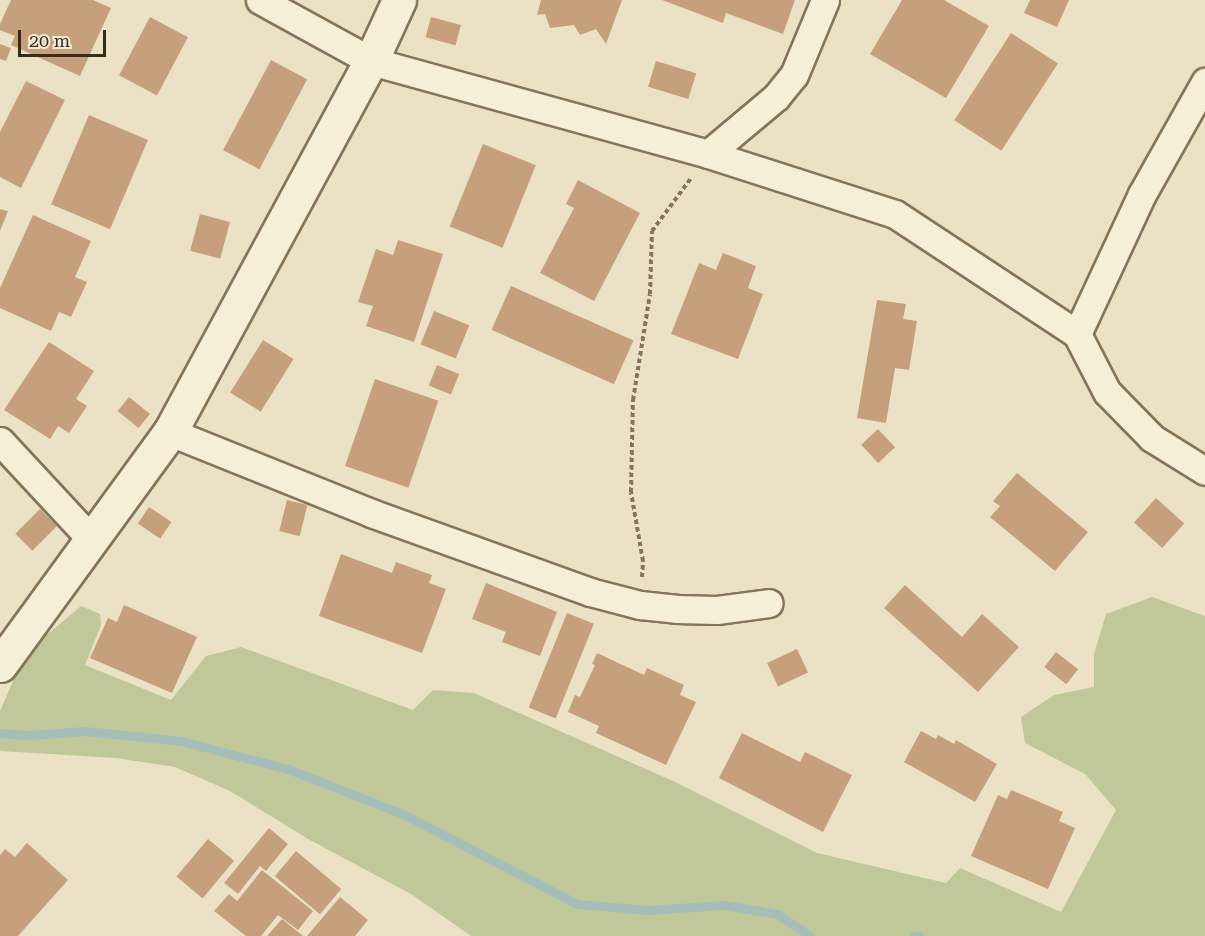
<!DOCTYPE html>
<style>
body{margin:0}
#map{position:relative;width:1205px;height:936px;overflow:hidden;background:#ebe2c5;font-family:"Roboto Serif",serif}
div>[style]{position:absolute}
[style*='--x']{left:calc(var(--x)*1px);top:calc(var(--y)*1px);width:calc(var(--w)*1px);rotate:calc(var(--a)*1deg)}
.green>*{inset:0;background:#c0c89a}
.stream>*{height:9px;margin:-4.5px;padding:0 4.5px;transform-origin:4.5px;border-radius:4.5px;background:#a6beb9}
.building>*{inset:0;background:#c6a07d;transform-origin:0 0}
.path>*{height:4px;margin-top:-2px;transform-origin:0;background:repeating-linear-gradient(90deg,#84745c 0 4.5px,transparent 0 7.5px)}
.roads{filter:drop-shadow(2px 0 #84745c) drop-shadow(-2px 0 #84745c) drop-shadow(0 2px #84745c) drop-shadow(0 -2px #84745c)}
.minor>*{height:27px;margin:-13.5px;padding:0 13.5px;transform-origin:13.5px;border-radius:13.5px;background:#f6efd7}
.tertiary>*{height:33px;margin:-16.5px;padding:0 16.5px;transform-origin:16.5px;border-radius:16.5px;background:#f6efd7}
span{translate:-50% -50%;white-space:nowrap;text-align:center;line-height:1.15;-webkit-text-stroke:5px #f3ecd4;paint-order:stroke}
.scale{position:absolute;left:18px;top:30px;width:88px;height:27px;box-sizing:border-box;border:3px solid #362b1f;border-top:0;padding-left:8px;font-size:18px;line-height:21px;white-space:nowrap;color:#362b1f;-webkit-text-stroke:4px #f3ecd4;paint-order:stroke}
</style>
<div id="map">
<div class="green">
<i style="clip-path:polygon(1152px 597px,1205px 616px,1205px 936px,471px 936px,411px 894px,308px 839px,230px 791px,175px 767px,116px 758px,0 751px,0 711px,15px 676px,36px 644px,81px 606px,100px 614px,101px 625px,85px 665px,171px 700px,206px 656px,241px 647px,413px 710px,433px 690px,474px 693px,673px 781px,817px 853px,946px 883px,960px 868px,1061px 912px,1116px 810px,1085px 774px,1025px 743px,1021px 717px,1054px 695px,1094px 687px,1094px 654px,1106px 614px)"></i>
</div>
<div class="stream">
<i style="--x:0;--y:733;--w:31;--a:4"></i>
<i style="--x:31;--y:735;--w:54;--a:-4.2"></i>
<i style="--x:85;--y:731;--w:97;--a:5.9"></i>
<i style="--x:181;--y:741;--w:111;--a:14.7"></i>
<i style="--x:288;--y:769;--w:123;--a:21.4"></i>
<i style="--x:403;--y:814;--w:196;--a:27.3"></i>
<i style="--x:577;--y:904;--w:71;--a:4.8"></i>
<i style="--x:648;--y:910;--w:76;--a:-3.8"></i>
<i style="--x:724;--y:905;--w:55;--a:9.5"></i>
<i style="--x:778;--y:914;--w:39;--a:35"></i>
<i style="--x:914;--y:936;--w:5;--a:0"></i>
</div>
<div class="building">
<i style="clip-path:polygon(11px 0,93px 0,111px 8px,80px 76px,11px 45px,15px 36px,0 30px,0 24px)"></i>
<i style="clip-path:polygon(541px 0,622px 0,606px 44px,596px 29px,580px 35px,574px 25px,550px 28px,545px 14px,537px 15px)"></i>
<i style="clip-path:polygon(662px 0,795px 0,783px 34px,726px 13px,723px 23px)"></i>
<i style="clip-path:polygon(902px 0,944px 0,989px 26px,946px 98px,870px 54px)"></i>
<i style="clip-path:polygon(1030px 0,1069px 0,1057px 27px,1024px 13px)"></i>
<i style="left:150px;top:17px;width:43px;height:66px;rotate:28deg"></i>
<i style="left:431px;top:17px;width:31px;height:21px;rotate:15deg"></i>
<i style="left:1011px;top:33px;width:56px;height:104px;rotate:33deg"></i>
<i style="clip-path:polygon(0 44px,11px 48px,6px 61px,0 59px)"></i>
<i style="left:271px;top:60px;width:41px;height:102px;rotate:28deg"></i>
<i style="left:656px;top:61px;width:42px;height:27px;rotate:17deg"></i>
<i style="clip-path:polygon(26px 81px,65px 100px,21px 188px,0 177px,0 132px)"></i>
<i style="left:89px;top:115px;width:64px;height:97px;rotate:23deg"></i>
<i style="left:483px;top:144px;width:57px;height:89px;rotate:22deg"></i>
<i style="clip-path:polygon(578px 180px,640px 213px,594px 301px,540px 273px,574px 208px,566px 204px)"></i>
<i style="clip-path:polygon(0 209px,8px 211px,0 231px)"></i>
<i style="left:200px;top:214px;width:31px;height:38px;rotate:15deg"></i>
<i style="clip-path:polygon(33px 215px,91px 241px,75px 277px,87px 282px,71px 317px,59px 312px,51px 331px,0 308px,0 288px)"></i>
<i style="clip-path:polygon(398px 240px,443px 254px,414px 342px,366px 326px,373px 306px,358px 302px,376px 249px,393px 255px)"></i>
<i style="clip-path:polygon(723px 253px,756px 266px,748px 288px,763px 294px,738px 359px,671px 334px,699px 263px,716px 270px)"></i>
<i style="left:511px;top:286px;width:134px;height:48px;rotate:24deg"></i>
<i style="clip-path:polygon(877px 300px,906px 304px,903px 319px,917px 321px,909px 370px,895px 368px,886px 423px,857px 418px)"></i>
<i style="left:434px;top:311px;width:38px;height:36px;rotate:22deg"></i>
<i style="left:263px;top:340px;width:36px;height:62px;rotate:32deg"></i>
<i style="clip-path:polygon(49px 342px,94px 371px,76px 399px,87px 406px,69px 433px,58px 426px,50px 439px,4px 410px)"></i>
<i style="left:437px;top:365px;width:24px;height:22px;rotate:22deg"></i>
<i style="left:375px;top:379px;width:67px;height:92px;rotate:19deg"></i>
<i style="left:129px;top:397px;width:27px;height:18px;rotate:39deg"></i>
<i style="left:878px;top:429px;width:25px;height:23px;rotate:47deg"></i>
<i style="clip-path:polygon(1017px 473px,1088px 532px,1055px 571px,990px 517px,1000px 506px,993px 501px)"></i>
<i style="left:1156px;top:498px;width:38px;height:33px;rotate:42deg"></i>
<i style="left:287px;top:500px;width:21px;height:32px;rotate:14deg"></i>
<i style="left:149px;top:507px;width:27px;height:20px;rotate:34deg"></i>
<i style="left:40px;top:509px;width:24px;height:35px;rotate:45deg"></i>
<i style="clip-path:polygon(341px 554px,392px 573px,396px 562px,432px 575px,429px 583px,446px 589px,422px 653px,319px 616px)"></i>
<i style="clip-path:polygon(486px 583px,557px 612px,540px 656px,502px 642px,506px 632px,472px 619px)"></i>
<i style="clip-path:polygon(905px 585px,962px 637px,982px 614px,1019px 647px,978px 692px,884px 608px)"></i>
<i style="clip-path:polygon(124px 605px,197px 637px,172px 693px,90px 658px,108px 618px,117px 622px)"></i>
<i style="left:567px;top:613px;width:29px;height:102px;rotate:22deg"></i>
<i style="left:797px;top:649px;width:26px;height:33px;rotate:65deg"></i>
<i style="left:1056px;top:652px;width:28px;height:19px;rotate:38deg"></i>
<i style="clip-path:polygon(597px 653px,644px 675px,647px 668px,684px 685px,680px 695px,696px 702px,666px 765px,596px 733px,599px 726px,568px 712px,575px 695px,580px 697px,595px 665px,592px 664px)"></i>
<i style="clip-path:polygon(921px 731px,936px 739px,938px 735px,954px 744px,956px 740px,997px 764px,975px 802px,904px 762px)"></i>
<i style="clip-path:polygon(742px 733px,800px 762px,805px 752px,852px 775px,823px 832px,719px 778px)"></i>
<i style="clip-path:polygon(1011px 790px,1063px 812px,1059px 821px,1075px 828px,1048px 889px,971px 856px,998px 795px,1007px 799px)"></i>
<i style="clip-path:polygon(269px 828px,288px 844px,266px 871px,260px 866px,238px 894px,224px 883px)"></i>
<i style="left:208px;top:839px;width:34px;height:49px;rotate:40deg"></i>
<i style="clip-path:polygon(27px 843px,68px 880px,18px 936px,0 936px,0 855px,5px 849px,15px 857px)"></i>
<i style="left:296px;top:851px;width:59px;height:33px;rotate:40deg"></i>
<i style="clip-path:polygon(262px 870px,313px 911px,298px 930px,278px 915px,261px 936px,246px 936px,214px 911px,229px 894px,237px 901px)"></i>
<i style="clip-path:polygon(340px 897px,368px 920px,355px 936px,307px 936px)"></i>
<i style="clip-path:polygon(282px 919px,303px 936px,267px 936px)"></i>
</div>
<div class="path">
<i style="--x:642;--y:577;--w:16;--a:-86"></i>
<i style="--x:643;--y:561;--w:70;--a:-99.9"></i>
<i style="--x:631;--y:492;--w:92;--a:-88.8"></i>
<i style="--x:633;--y:400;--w:107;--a:-80.9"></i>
<i style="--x:650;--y:294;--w:63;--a:-88.2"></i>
<i style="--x:652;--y:231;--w:67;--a:-53.5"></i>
</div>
<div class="roads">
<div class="minor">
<i style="--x:260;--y:0;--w:127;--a:28.8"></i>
<i style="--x:371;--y:61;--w:350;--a:15.4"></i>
<i style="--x:708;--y:154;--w:196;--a:17.8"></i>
<i style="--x:895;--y:214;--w:218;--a:33.4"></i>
<i style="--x:1077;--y:334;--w:154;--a:-65.1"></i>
<i style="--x:1142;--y:194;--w:129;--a:-60.6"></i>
<i style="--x:708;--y:154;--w:89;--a:-40"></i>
<i style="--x:776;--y:97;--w:28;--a:-51"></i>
<i style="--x:794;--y:75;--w:81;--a:-67.5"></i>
<i style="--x:1077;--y:334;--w:65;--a:62.7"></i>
<i style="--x:1107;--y:392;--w:64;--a:45.6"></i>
<i style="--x:1152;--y:438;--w:62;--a:31.9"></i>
<i style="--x:170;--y:432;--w:217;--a:21.9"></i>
<i style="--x:371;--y:513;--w:233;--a:19.8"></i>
<i style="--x:590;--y:592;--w:52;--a:14.6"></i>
<i style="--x:640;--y:605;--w:36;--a:6"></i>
<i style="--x:676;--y:609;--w:41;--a:1.4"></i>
<i style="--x:717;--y:610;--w:52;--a:-7.7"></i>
<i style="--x:0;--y:441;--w:137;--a:47.1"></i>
</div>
<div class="tertiary">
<i style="--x:0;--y:665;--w:288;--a:-53.9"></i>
<i style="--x:170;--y:432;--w:422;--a:-61.6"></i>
<i style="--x:371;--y:61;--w:67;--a:-65.3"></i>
</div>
</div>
<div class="scale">20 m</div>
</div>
